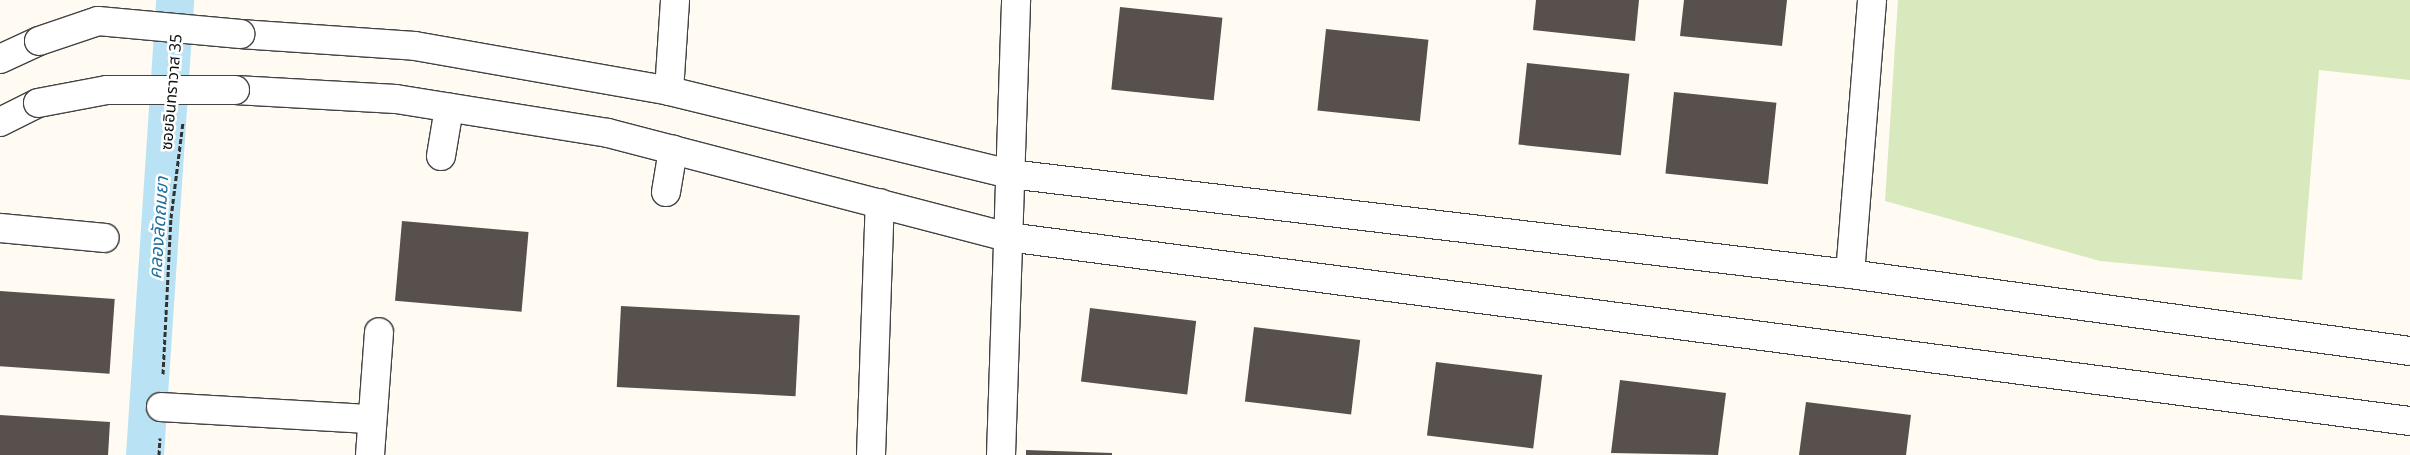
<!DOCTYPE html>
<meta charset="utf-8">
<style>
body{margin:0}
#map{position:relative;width:2410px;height:455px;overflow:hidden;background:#fffbf3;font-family:Georgia,"Noto Sans Thai",serif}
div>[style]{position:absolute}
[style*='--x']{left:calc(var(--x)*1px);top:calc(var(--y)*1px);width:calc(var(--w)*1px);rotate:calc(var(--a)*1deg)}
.green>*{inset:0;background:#d7e9bd}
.canal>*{height:38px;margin:-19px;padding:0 19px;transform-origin:19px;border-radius:19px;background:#b9e3f4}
.building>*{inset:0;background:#58504c;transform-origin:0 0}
.path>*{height:3px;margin-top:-1.5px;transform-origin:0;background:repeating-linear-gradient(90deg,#323232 0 5px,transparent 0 7.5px)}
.roads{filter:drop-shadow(1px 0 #434343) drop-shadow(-1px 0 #434343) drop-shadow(0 1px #434343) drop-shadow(0 -1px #434343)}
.minor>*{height:28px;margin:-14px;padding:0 14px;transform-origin:14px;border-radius:14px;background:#fff}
.bridges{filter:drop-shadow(1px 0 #434343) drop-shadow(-1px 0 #434343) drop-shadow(0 1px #434343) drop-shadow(0 -1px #434343)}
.minor-bridge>*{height:28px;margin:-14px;padding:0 14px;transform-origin:14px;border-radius:14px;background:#fff}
span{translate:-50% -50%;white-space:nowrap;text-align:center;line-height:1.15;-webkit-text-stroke:5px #fff;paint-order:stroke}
.street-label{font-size:16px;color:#101010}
.water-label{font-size:18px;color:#1c6f9e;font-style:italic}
</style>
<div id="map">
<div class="green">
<i style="clip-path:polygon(1898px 0,2410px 0,2410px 80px,2319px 70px,2302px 280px,2100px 261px,1885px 201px)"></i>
</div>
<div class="canal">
<i style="--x:145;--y:455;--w:456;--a:-86.2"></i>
</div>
<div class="building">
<i style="clip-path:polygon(1536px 0,1639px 0,1635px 41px,1533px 30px)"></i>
<i style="clip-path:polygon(1684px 0,1787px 0,1782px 46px,1680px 36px)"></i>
<i style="left:1120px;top:7px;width:103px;height:83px;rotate:6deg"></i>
<i style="left:1326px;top:29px;width:103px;height:82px;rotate:6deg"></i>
<i style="left:1527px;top:63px;width:103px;height:82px;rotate:6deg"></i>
<i style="left:1674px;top:92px;width:103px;height:82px;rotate:6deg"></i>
<i style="left:402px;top:221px;width:127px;height:80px;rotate:5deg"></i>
<i style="left:0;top:291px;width:115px;height:75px;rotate:4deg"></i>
<i style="left:621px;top:306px;width:179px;height:81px;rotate:3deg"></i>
<i style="left:1090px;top:308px;width:107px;height:74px;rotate:7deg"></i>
<i style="left:1254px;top:327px;width:107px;height:75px;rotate:7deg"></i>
<i style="left:1436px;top:362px;width:107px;height:74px;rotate:7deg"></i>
<i style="clip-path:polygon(1620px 380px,1726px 393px,1718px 455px,1611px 453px)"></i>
<i style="clip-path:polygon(1806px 402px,1911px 415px,1906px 455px,1799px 455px)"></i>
<i style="clip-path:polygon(0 415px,110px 422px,108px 455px,0 455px)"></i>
<i style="clip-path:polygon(1026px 450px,1112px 453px,1112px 455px,1026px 455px)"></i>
</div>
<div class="path">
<i style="--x:163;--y:374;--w:156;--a:-87.1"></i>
<i style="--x:171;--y:218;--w:97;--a:-82.9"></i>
<i style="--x:159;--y:455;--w:17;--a:-87"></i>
</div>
<div class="roads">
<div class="minor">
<i style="--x:240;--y:34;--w:175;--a:3.9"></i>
<i style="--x:415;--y:46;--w:258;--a:10"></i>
<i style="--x:669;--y:91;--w:351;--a:13.7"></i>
<i style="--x:1010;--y:174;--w:846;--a:6.79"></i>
<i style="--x:1850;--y:274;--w:565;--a:7.83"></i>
<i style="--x:0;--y:59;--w:43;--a:-24.8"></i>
<i style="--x:235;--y:90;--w:161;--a:3.2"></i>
<i style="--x:396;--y:99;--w:215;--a:9.1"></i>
<i style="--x:608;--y:133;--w:413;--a:14.6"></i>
<i style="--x:1008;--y:237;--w:1414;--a:7.48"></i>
<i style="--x:669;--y:91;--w:91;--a:-86.2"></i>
<i style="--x:0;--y:122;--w:42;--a:-26.6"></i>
<i style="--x:441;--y:156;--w:49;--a:-80.5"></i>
<i style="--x:666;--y:192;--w:43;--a:-80.5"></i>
<i style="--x:0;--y:228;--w:105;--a:5.4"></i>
<i style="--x:1850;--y:274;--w:275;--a:-85.4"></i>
<i style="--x:161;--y:407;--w:211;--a:3.3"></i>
<i style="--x:370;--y:455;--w:123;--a:-85.8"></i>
<i style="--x:871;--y:455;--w:252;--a:-88"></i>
<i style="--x:1001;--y:455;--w:455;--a:-88.1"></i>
</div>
</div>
<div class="bridges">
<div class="minor-bridge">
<i style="--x:39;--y:41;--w:62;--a:-18.7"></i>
<i style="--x:98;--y:21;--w:143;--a:5.2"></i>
<i style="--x:38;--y:103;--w:70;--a:-10.7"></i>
<i style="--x:107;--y:90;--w:128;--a:0"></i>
</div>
</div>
<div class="street-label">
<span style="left:172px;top:92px;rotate:-85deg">ซอยอินทราวาส 35</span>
</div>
<div class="water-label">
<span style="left:160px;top:228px;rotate:-86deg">คลองลัดถมยา</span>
</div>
</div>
